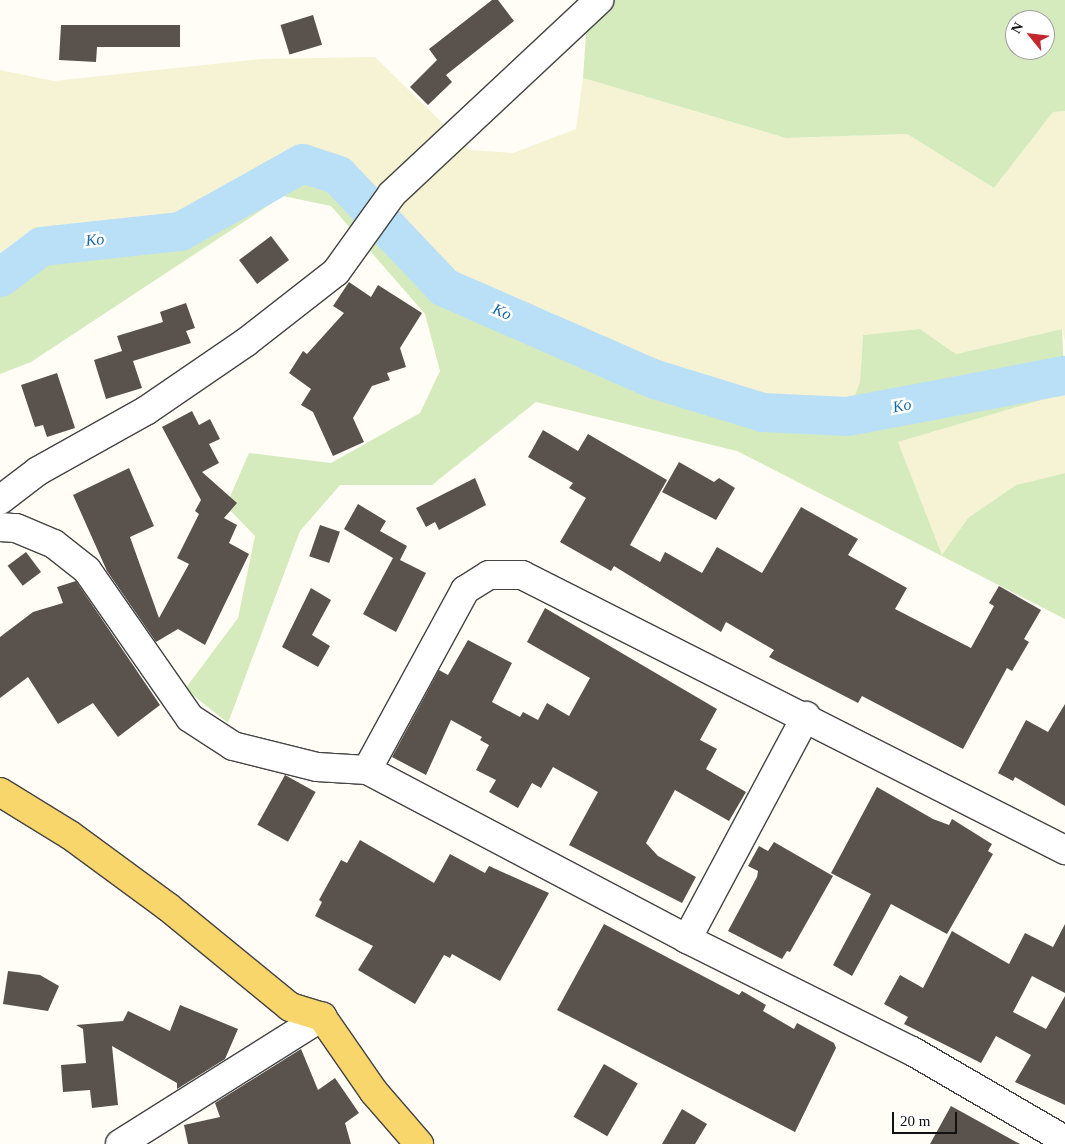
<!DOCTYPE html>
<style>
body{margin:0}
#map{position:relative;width:1065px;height:1144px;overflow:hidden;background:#fffdf5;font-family:"Times New Roman",serif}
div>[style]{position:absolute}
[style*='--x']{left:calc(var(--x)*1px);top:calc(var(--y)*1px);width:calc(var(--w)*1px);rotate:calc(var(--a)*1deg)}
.farmland>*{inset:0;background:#f6f3d4}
.green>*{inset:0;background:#d5ebbd}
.river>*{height:39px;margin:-19.5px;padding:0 19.5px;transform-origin:19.5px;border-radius:19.5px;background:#b9e0f7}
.building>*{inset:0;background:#5a524d;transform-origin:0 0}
.roads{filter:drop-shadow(1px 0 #444) drop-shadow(-1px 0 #444) drop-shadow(0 1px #444) drop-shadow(0 -1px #444)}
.minor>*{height:28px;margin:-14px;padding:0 14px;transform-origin:14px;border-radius:14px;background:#fff}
.major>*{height:28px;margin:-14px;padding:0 14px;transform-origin:14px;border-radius:14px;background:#f9d66b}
span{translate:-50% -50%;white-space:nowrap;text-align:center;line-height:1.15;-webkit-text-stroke:5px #fff;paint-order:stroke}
.water-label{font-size:16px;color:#1768a6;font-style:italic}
.north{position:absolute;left:1005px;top:10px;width:50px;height:50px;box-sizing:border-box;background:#fff;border:1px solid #a0a0a0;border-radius:50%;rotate:299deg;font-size:14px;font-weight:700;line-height:20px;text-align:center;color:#111}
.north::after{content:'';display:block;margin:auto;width:18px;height:22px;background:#c4262e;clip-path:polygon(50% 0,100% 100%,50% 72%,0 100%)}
.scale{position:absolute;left:892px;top:1112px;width:65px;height:22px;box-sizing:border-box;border:2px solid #111;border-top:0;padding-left:6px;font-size:15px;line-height:18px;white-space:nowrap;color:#111;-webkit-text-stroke:4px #fff;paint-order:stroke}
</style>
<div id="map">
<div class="farmland">
<i style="clip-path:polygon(375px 57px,470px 150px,513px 153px,576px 129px,583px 78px,786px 138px,907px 134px,994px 188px,1053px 112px,1065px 111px,1065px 341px,1062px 329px,956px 354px,920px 329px,863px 335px,860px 382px,847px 416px,762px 412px,655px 379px,444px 287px,338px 175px,302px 163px,180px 231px,42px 246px,0 277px,0 70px,54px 81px,261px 59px)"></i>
<i style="clip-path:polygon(1065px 393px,1065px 473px,1016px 485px,968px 518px,942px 556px,898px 442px)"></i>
</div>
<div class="green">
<i style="clip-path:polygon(evenodd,614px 0,1065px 0,1065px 111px,1053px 112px,994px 188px,907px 134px,786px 138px,583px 78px,587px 20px,614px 0,1015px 20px,1045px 20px,1045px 50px,1015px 50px,1015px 20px)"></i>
<i style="clip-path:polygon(302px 163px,338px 175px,444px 287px,655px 379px,762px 412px,847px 416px,860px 382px,863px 335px,920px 329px,956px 354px,1062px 329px,1065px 393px,898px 442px,942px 555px,968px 518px,1016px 485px,1065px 473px,1065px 619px,737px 451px,536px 402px,432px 485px,340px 485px,300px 531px,228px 723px,185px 689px,238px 618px,255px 536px,226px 506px,249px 453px,331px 463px,420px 413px,440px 371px,425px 314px,331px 206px,283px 196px,31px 362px,0 374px,0 277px,41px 246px,180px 231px)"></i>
</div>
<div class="river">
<i style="--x:0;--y:277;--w:51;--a:-37.1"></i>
<i style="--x:41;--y:246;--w:140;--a:-6.2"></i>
<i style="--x:180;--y:231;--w:140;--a:-29.1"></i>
<i style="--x:302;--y:163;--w:38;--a:18"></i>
<i style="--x:338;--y:175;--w:154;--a:46.6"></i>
<i style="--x:444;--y:287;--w:230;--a:23.6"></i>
<i style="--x:655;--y:379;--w:112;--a:17.1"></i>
<i style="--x:762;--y:412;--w:85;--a:2.7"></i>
<i style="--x:847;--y:416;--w:222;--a:-10.7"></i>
</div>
<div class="building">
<i style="clip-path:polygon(492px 0,498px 0,514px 21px,446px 75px,452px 82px,428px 105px,410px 87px,437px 60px,429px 49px)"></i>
<i style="left:313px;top:15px;width:31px;height:34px;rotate:73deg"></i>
<i style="clip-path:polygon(61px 25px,180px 25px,180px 47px,97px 47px,96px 62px,59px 60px)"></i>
<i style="left:271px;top:236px;width:30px;height:40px;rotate:53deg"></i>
<i style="clip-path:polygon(349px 282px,371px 297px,378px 285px,422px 313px,400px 348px,406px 367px,387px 373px,390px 380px,372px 386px,353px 418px,364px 442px,333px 456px,313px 412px,301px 405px,311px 389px,289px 373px,303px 351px,307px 354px,344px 313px,333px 306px)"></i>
<i style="clip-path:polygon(186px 303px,195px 328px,186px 331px,191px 343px,133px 361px,142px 388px,106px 399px,94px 360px,122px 351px,117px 336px,163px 322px,160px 312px)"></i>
<i style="clip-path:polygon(57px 373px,75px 428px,47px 437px,43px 425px,35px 427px,21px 385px)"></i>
<i style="clip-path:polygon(192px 411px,199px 425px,210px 419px,220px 439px,209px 444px,219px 463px,202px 472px,237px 503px,224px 518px,237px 525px,229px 543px,249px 554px,205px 645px,178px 629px,156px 642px,107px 571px,73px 495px,129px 468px,154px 526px,130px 537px,159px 618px,189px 564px,177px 558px,199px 514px,195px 511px,201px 500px,162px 427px)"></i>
<i style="clip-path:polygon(543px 430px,578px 451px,588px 434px,667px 480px,630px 545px,660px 562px,665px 552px,702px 573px,717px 547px,762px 573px,801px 507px,858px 539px,848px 555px,907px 588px,895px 609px,971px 648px,994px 606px,989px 603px,999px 586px,1041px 610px,1024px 639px,1029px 642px,1012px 671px,1007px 668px,963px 749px,862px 696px,858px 703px,769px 657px,774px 650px,726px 622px,721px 632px,614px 566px,611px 571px,560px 542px,586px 498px,569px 488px,573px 483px,528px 457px)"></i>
<i style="clip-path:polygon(679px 462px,714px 482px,719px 478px,735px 488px,716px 520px,662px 492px)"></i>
<i style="clip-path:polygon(475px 478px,486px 505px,439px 530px,435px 522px,426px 527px,416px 508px)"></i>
<i style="clip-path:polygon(358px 504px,386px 521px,380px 531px,407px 546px,400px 560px,426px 573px,396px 632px,363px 614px,393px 558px,344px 529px)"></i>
<i style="left:320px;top:525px;width:21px;height:33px;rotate:19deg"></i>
<i style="left:26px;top:552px;width:25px;height:23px;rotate:53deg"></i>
<i style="clip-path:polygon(76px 581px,160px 705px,118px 737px,93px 703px,58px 724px,28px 677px,0 698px,0 637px,33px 612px,63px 603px,57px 587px)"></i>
<i style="clip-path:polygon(311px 588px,331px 600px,312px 635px,330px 646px,318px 667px,282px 647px)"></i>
<i style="clip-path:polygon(545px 608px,717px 709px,700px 740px,717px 749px,706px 769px,746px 792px,729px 821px,675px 790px,646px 843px,658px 856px,696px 877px,682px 903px,569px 845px,598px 792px,553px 767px,541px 788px,532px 783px,518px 808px,489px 792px,496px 780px,476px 770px,489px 745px,480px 740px,482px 737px,451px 720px,426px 775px,392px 757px,439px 670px,448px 675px,468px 640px,512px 663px,492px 702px,520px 717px,523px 712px,538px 720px,547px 703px,569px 716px,590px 678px,527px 642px)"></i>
<i style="clip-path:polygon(1065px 704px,1065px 806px,1015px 777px,1013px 781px,998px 773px,1026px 720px,1048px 732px)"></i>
<i style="left:285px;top:775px;width:35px;height:57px;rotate:29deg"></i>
<i style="clip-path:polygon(877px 787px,933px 819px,949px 825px,952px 819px,992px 844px,988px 851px,993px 854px,947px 934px,891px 904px,852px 976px,833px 965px,871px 894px,831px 873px)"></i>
<i style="clip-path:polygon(360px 840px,434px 883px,450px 854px,485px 873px,489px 866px,549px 893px,500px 981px,452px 954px,450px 958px,444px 955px,415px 1004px,358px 970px,373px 946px,315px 916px,322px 902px,319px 900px,341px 860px,347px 863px)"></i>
<i style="clip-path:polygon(774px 842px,833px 876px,790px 952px,787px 951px,782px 959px,728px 931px,757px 877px,758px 871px,748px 866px,759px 846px,768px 851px)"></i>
<i style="clip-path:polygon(604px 924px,739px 995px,742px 991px,766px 1005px,763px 1011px,794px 1029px,797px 1023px,834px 1043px,836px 1048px,795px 1132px,557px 1010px)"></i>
<i style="clip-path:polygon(1065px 924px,1065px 993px,1032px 976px,1013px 1012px,1046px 1029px,1065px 996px,1065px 1105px,1015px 1082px,1031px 1055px,996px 1036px,981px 1063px,904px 1024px,908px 1017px,884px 1004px,900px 975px,923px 988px,952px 931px,1009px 964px,1025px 933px,1053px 947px)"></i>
<i style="clip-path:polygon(8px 971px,40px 975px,59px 986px,48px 1011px,3px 1004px)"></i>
<i style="clip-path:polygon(180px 1005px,238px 1029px,225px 1059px,177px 1089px,177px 1083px,112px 1046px,118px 1105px,92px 1108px,90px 1090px,63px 1092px,61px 1065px,86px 1063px,83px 1029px,76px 1025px,123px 1021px,128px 1011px,170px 1031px)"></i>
<i style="clip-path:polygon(301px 1049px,318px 1090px,335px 1078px,359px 1113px,345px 1123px,351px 1144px,188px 1144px,184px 1125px,220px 1117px,215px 1103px)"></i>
<i style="left:604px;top:1064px;width:39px;height:61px;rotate:30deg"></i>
<i style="clip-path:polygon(951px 1106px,1020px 1144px,930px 1144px)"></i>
<i style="clip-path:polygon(682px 1109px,707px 1124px,695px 1144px,662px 1144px)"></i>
</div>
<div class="roads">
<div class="minor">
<i style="--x:0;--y:500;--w:48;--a:-37.3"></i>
<i style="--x:38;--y:471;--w:125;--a:-29.2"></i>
<i style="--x:147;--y:410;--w:119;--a:-34.4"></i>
<i style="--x:245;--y:343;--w:115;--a:-38"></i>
<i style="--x:336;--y:272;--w:96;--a:-54.3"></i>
<i style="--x:392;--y:194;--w:284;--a:-43.1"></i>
<i style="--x:0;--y:527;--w:16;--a:4"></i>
<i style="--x:16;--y:528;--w:41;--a:22.8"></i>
<i style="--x:54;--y:544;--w:42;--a:38.2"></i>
<i style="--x:87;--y:570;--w:180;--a:55.2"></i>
<i style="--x:190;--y:718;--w:51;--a:33.1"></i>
<i style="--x:233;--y:746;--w:87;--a:14"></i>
<i style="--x:317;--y:767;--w:50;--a:3.4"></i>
<i style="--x:367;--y:770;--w:362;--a:27.8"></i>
<i style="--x:687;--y:939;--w:251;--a:26.5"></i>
<i style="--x:912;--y:1051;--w:177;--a:30.2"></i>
<i style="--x:367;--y:770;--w:205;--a:-61.4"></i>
<i style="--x:465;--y:590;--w:28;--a:-32"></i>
<i style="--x:489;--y:575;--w:33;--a:0"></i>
<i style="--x:522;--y:575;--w:609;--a:26.86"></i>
<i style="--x:687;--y:939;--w:253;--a:-61.9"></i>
<i style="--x:120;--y:1144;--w:239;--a:-32.2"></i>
</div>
<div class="major">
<i style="--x:0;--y:792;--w:82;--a:31.6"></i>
<i style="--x:70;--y:835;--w:122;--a:36.3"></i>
<i style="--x:168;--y:907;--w:158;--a:39.3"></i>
<i style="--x:290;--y:1007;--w:34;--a:17"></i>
<i style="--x:322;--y:1017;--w:91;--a:55.3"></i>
<i style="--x:374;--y:1092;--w:69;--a:49.1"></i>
</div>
</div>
<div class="water-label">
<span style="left:95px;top:240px;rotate:-6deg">Ko</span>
<span style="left:502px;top:312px;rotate:23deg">Ko</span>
<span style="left:902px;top:406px;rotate:-11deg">Ko</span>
</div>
<div class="north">N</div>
<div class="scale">20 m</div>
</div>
